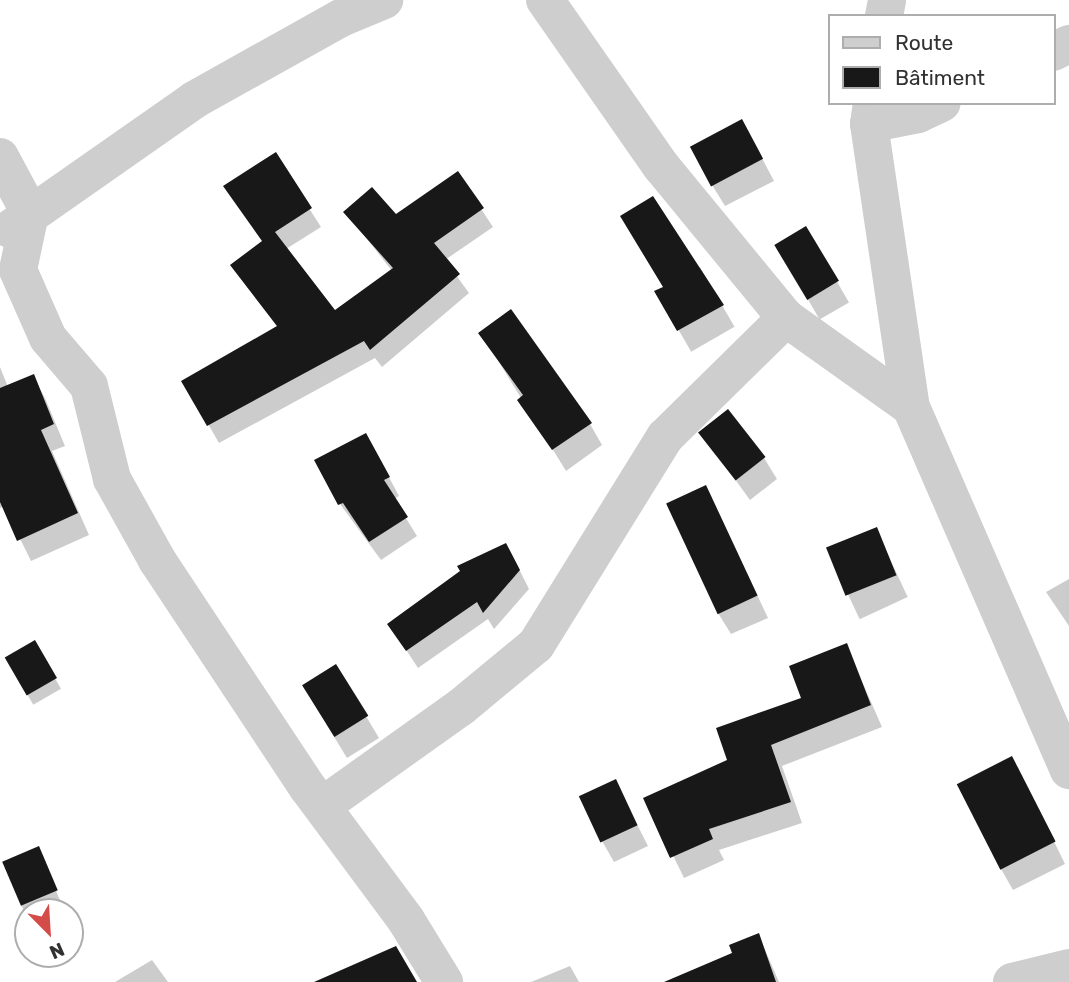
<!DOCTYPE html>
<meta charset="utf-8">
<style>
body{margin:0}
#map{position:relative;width:1069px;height:982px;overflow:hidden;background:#fff;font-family:Rubik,sans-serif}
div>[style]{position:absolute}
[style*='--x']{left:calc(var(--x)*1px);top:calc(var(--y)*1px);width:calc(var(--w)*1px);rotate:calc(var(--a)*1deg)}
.shadow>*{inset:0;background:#0003;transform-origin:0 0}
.building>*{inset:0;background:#181818;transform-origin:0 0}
.minor>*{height:38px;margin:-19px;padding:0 19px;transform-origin:19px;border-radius:19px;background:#cecece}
span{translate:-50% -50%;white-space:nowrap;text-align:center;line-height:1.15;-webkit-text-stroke:7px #fff;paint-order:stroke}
.legend{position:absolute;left:828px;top:14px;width:228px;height:91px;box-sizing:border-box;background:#fff;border:2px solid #adadad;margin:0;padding:9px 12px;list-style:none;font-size:21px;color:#313131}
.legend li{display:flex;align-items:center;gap:14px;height:35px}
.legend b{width:35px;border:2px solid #adadad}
.north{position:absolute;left:14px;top:898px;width:70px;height:70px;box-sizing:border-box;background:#fff;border:2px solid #adadad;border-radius:50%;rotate:156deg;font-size:19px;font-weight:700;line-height:28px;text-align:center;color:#313131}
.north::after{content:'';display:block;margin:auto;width:24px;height:32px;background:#d34c49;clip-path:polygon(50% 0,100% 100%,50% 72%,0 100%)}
</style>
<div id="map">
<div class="shadow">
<i style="clip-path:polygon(754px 143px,774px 181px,725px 206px,712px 185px)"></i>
<i style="clip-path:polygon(275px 155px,321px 227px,286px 249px,334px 312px,392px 271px,346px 212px,396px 217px,458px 174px,493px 227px,445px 260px,469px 293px,382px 367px,375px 358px,219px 443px,184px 382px,278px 328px,232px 265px,263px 242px,226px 187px)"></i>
<i style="left:806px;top:228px;width:86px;height:34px;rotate:60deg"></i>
<i style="left:700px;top:267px;width:69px;height:50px;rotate:60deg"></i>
<i style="clip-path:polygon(481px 333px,590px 424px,602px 445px,566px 471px)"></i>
<i style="clip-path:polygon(0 367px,8px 387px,33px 376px,45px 398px,65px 446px,52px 451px,89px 535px,31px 561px,4px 506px,0 508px)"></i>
<i style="clip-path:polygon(702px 434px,764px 458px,777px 479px,750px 500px)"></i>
<i style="clip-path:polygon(376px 453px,399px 496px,394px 499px,417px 536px,381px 560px,340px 504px)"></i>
<i style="clip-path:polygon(706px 487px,768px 618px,731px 634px,718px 613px)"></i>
<i style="left:876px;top:529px;width:75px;height:53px;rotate:65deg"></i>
<i style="clip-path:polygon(516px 563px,529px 589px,494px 629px,488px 619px,418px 668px,389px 624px)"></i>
<i style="clip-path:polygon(1069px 579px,1069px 626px,1046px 592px)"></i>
<i style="left:34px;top:642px;width:54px;height:32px;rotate:60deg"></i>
<i style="clip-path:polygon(846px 645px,882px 727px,782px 766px,802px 823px,719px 850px,724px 860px,684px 878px,645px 798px,729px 761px,804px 699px)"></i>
<i style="clip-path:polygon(336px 666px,379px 738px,347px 758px,316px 707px)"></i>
<i style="clip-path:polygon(1024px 780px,1065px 864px,1013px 890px,1001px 869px)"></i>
<i style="clip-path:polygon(615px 781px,648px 846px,614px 862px,602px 841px)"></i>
<i style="clip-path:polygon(39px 848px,59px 898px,68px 912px,28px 912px,28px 916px,21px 905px)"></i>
<i style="clip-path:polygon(759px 936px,779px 982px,682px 982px,734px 954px)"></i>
<i style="clip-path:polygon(152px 960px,168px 982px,115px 982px)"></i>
<i style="clip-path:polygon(570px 966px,579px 982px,531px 982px)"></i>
</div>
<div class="building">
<i style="left:742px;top:119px;width:45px;height:59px;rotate:62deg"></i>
<i style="clip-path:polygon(276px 152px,312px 208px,275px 232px,335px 310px,393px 268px,343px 212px,372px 187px,396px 214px,458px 171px,484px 208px,434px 243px,460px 274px,370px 350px,364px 341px,207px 426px,181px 381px,277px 326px,230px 265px,262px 241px,223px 186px)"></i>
<i style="clip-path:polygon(653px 196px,724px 305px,677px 331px,654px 291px,663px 287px,620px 216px)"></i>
<i style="left:806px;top:226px;width:64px;height:37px;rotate:59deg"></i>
<i style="clip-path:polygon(511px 309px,592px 423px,552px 450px,517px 400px,523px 395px,478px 333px)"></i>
<i style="clip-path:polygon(34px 374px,54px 424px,41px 430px,78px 513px,17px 541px,0 502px,0 388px)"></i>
<i style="left:728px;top:409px;width:61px;height:38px;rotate:52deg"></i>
<i style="clip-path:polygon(366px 433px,390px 477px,384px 480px,408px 517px,369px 542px,343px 503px,338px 505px,314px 460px)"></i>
<i style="left:706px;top:485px;width:122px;height:44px;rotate:65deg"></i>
<i style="left:877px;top:527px;width:52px;height:55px;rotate:68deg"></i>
<i style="clip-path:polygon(506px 543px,520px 570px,483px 613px,477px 602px,406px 651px,387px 624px,460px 571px,457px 566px)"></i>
<i style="left:35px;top:640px;width:44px;height:35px;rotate:60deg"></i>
<i style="clip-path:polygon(847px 643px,871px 705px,771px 745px,791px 802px,709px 829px,713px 839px,670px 858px,643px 798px,727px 760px,716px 728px,801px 698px,789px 666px)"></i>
<i style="left:336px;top:664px;width:61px;height:40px;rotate:58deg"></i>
<i style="left:1012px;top:756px;width:96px;height:62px;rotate:63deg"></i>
<i style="left:616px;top:779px;width:51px;height:41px;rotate:65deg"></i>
<i style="left:39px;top:846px;width:48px;height:40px;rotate:67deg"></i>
<i style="clip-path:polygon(759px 933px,776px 982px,664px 982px,732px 953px,729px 945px)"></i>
<i style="clip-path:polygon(396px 946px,417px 982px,314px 982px)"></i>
</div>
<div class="minor">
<i style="--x:545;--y:0;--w:203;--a:55.1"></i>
<i style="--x:661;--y:166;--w:197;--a:50.6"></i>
<i style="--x:786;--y:318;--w:153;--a:35.5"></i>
<i style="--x:884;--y:16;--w:16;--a:-79"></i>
<i style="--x:1053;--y:52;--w:18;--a:-27"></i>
<i style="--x:872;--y:103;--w:21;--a:98"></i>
<i style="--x:869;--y:124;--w:286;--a:81.6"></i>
<i style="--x:911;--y:407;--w:396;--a:66.5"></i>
<i style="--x:869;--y:124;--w:50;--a:-11.5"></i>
<i style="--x:918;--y:114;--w:26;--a:-25"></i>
<i style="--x:0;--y:157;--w:64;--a:61.8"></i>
<i style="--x:30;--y:213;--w:58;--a:101.9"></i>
<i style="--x:18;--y:270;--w:74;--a:66.2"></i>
<i style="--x:48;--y:338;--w:63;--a:49.5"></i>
<i style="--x:89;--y:386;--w:96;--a:76.1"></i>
<i style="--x:112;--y:479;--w:93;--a:60.9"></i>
<i style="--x:157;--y:560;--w:273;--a:56.5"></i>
<i style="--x:308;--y:788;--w:164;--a:53.4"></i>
<i style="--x:406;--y:920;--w:73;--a:58.5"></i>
<i style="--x:10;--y:229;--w:225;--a:-35"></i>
<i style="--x:194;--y:100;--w:168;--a:-29.2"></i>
<i style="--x:341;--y:18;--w:47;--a:-22.7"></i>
<i style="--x:322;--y:806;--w:171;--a:-35.5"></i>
<i style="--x:461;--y:707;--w:97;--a:-39.6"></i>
<i style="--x:536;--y:645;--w:245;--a:-58.2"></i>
<i style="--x:665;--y:437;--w:170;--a:-44.5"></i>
<i style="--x:1012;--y:982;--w:59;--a:-13.8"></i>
</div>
<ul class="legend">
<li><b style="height:9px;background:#cecece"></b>Route</li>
<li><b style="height:19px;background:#181818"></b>Bâtiment</li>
</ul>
<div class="north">N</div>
</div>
